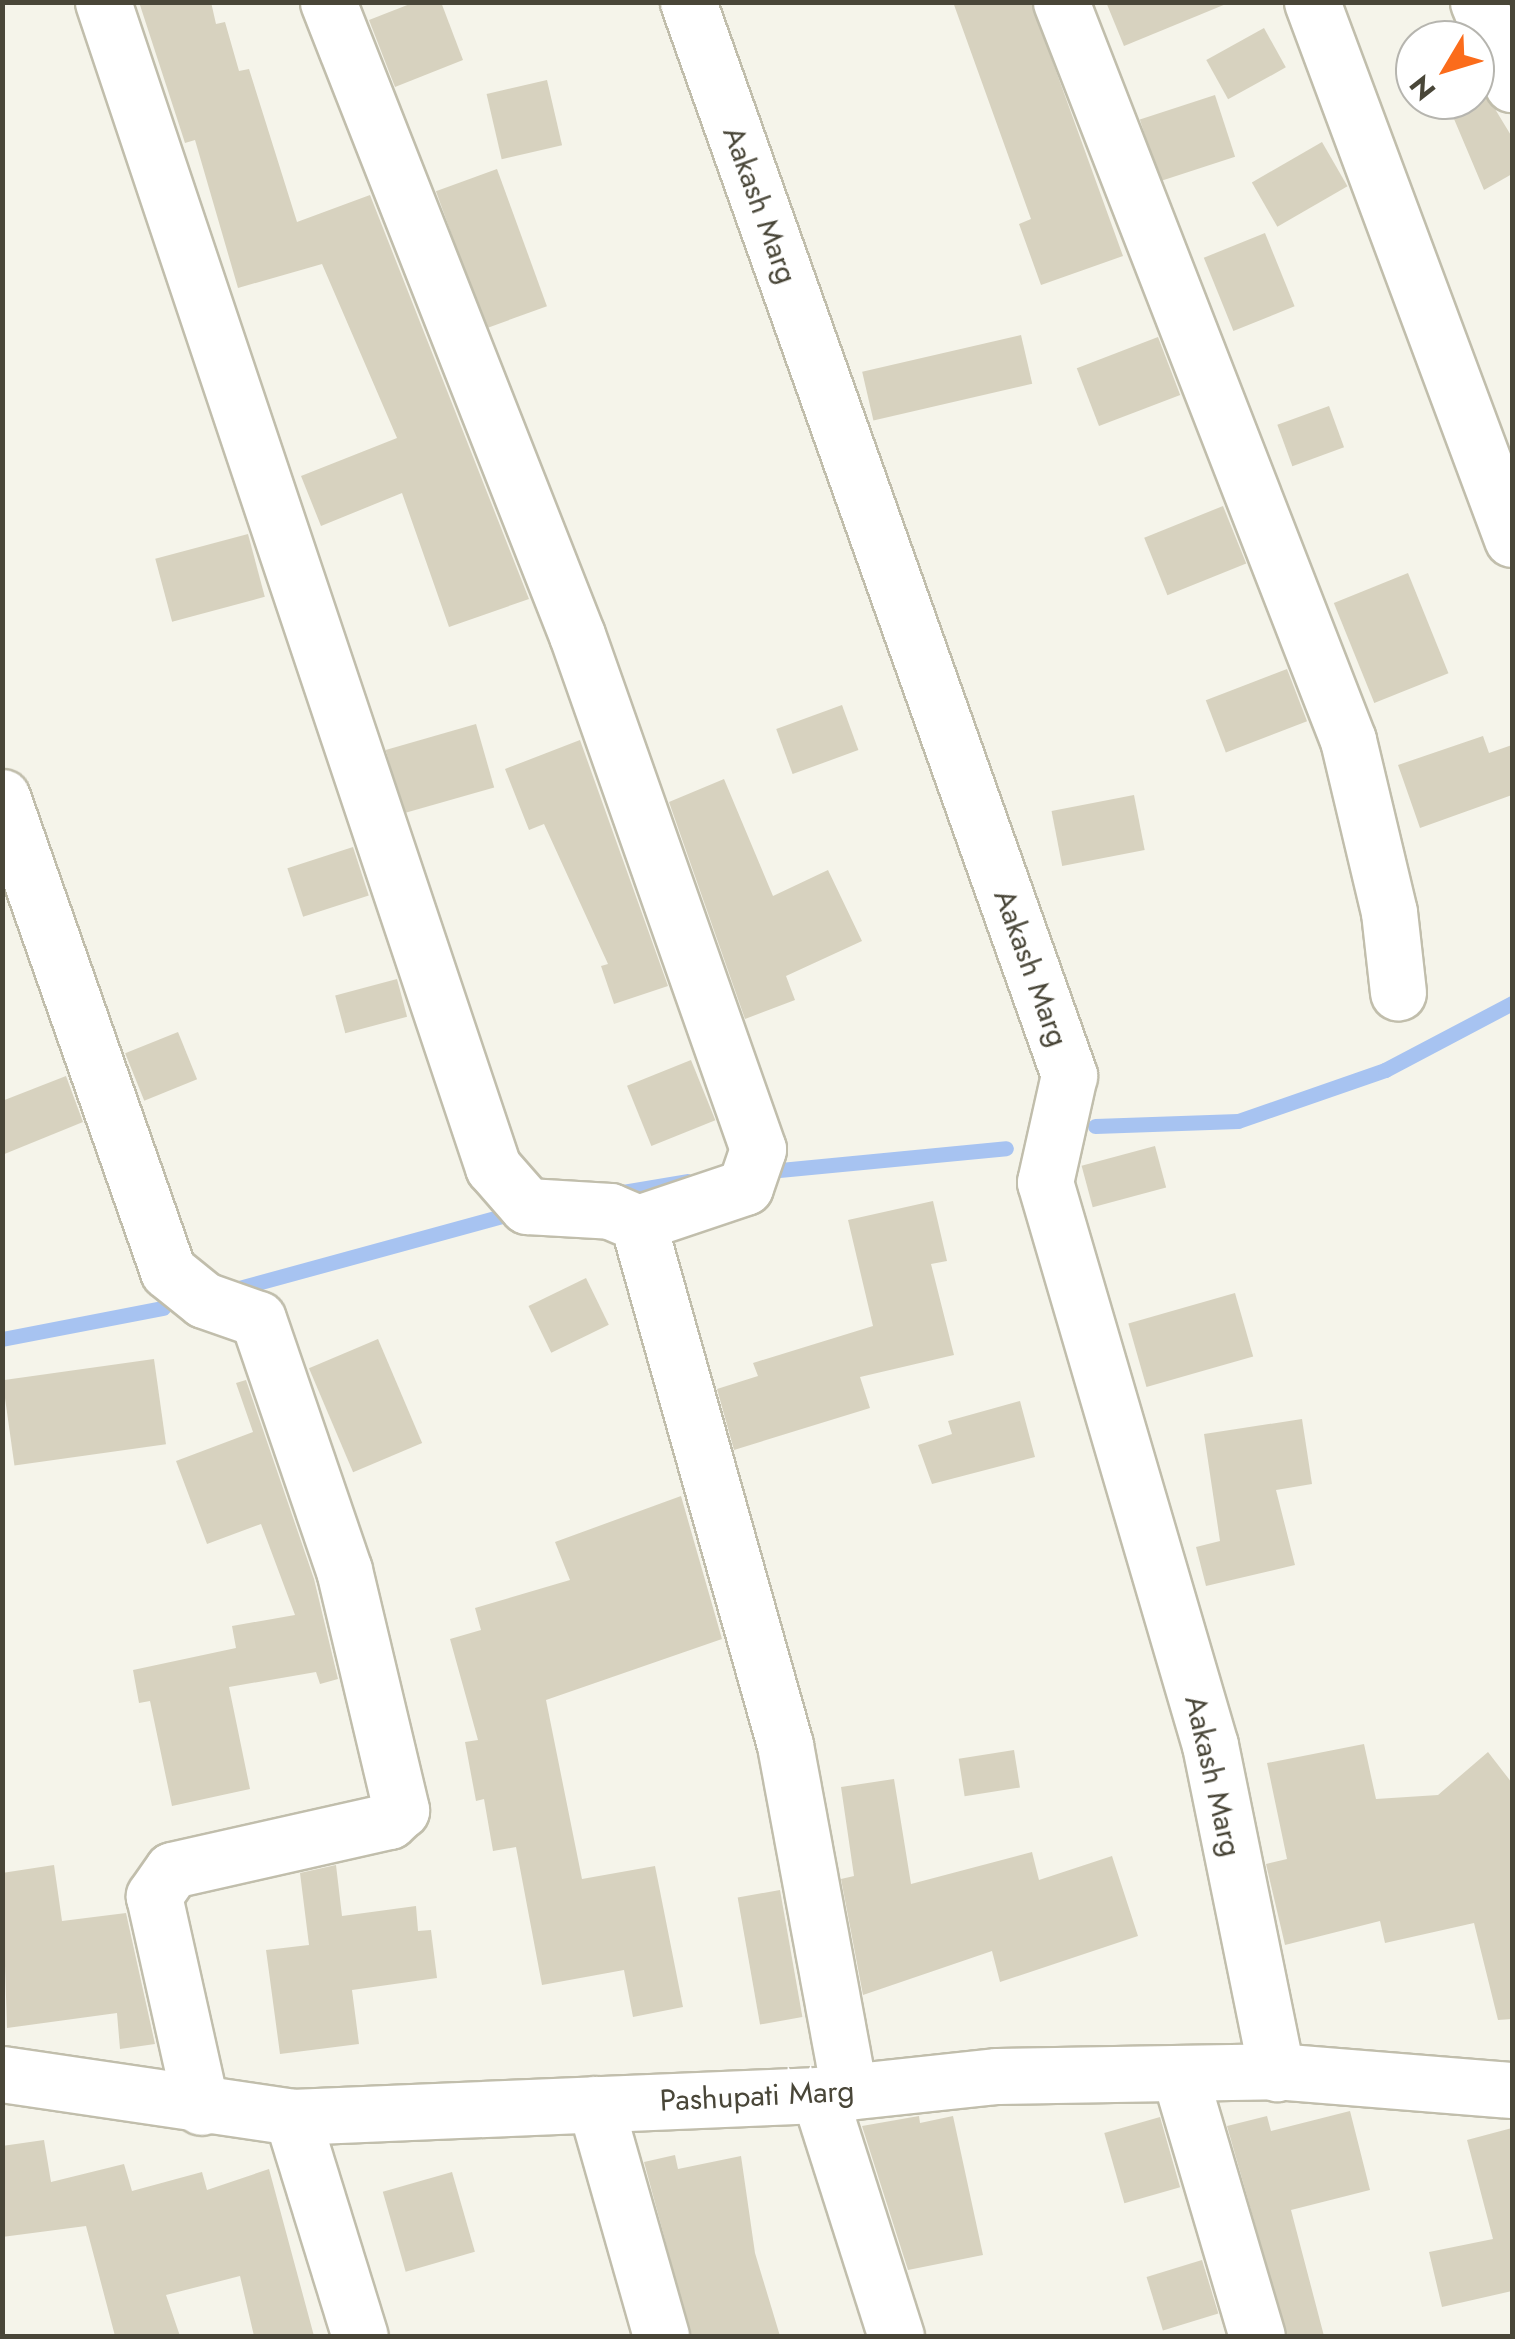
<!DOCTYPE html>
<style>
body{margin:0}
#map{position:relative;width:1515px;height:2339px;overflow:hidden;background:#f5f4ea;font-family:Jost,sans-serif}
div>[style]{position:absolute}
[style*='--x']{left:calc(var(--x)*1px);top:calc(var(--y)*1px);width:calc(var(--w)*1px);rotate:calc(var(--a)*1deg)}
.stream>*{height:15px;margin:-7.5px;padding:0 7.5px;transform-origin:7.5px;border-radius:7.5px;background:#a7c3f1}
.building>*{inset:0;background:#d7d2bf;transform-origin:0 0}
.roads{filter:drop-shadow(2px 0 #c1beac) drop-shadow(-2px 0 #c1beac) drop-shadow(0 2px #c1beac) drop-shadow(0 -2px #c1beac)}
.minor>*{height:55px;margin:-27.5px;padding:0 27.5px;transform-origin:27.5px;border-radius:27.5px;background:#fff}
span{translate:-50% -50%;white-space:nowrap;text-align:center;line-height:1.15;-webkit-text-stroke:10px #fff;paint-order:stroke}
.street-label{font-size:30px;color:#494638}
.frame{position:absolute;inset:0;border:5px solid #494638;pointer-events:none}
.north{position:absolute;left:1395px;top:20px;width:100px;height:100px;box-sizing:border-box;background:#fff;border:2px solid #b6b5af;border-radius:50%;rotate:232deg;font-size:28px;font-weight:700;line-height:40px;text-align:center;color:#494638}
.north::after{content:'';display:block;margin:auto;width:35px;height:45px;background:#fb6c1b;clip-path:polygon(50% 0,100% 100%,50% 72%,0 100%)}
</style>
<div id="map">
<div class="stream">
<i style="--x:1095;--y:1126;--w:143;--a:-2"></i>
<i style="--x:1238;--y:1121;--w:156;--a:-19.1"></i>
<i style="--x:1385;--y:1070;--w:144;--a:-27.8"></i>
<i style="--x:759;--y:1172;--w:248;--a:-5.5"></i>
<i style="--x:611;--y:1194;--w:77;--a:-9.7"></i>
<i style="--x:239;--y:1288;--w:291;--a:-15.3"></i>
<i style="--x:2;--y:1339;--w:164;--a:-10.9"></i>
</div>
<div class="building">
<i style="clip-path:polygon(139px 2px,211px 2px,216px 24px,225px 22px,239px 71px,249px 69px,297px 222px,370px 195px,529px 599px,449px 627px,402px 493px,321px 526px,301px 476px,397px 438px,322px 264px,238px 288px,195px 140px,185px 143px)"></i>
<i style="clip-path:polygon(415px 2px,441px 2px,463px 60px,395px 87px,369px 20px)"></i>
<i style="clip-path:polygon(953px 2px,1031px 2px,1123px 256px,1041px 285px,1019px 224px,1031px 219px)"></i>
<i style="clip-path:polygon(1106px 2px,1226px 2px,1226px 4px,1124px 46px)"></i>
<i style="left:1264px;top:28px;width:45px;height:66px;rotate:61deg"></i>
<i style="clip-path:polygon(1475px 76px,1512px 137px,1512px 174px,1484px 190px,1446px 100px,1475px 100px)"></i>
<i style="left:547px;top:80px;width:67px;height:62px;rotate:77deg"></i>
<i style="left:1215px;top:95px;width:65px;height:79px;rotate:72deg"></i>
<i style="left:1322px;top:142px;width:51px;height:81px;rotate:60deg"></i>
<i style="left:497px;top:169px;width:146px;height:65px;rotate:70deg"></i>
<i style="left:1265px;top:233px;width:79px;height:66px;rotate:68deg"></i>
<i style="left:1021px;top:335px;width:50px;height:163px;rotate:77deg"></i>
<i style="left:1158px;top:337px;width:62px;height:87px;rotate:69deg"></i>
<i style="left:1329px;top:406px;width:44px;height:55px;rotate:70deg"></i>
<i style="left:1223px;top:506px;width:62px;height:85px;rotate:68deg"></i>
<i style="left:248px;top:534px;width:65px;height:96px;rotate:75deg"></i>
<i style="left:1408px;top:573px;width:108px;height:80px;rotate:68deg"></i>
<i style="left:1287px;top:669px;width:56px;height:87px;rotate:69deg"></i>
<i style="left:842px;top:705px;width:48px;height:70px;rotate:70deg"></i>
<i style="left:476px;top:724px;width:66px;height:94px;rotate:74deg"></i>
<i style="clip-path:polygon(1483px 736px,1489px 753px,1512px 745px,1512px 795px,1420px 828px,1398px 765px)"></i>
<i style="clip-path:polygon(580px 740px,668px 986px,614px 1004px,601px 966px,608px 964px,544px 824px,529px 830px,505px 769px)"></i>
<i style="clip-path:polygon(724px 779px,773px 896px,828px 870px,862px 941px,786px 976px,795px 1000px,745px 1019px,669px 802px)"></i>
<i style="left:1134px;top:795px;width:56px;height:84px;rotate:79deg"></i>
<i style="left:353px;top:847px;width:51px;height:69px;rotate:72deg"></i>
<i style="left:397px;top:979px;width:39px;height:64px;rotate:75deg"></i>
<i style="left:178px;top:1032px;width:51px;height:57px;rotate:68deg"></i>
<i style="left:691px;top:1060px;width:65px;height:69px;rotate:68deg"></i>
<i style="clip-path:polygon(66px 1076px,83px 1122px,2px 1155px,2px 1101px)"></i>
<i style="left:1155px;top:1146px;width:43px;height:76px;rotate:75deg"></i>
<i style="clip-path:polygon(933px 1201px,947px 1261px,931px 1264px,954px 1355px,860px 1377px,870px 1408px,734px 1450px,717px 1389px,758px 1376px,753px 1363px,873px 1326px,848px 1220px)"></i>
<i style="left:586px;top:1278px;width:52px;height:64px;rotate:64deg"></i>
<i style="left:1235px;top:1293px;width:66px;height:111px;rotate:74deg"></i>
<i style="left:378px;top:1339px;width:113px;height:75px;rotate:67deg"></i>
<i style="left:154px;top:1359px;width:86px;height:153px;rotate:82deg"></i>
<i style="clip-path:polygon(246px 1380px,314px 1579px,338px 1679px,320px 1684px,316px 1672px,229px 1687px,250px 1789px,172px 1806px,150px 1701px,139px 1703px,133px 1670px,236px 1648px,232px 1626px,295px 1615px,261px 1524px,207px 1544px,176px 1461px,253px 1432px,236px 1383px)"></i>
<i style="clip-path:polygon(1020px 1401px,1035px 1457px,932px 1484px,918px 1445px,952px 1434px,948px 1421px)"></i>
<i style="clip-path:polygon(1302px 1419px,1312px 1484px,1276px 1490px,1295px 1565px,1206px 1586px,1196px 1547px,1220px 1541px,1204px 1434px)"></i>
<i style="clip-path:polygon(681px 1496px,722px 1639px,546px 1700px,582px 1879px,655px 1866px,683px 2007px,633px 2017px,624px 1970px,542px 1985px,516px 1847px,493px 1851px,484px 1799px,476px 1801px,465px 1742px,478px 1740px,450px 1639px,481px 1630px,475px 1608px,570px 1580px,555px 1542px)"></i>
<i style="clip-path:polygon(1364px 1744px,1376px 1799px,1438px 1795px,1488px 1752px,1512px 1783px,1512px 2019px,1498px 2020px,1474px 1923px,1385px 1943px,1380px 1921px,1285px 1945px,1266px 1864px,1287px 1859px,1267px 1763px)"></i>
<i style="left:1014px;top:1750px;width:38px;height:56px;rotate:81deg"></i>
<i style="clip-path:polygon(894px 1779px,911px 1884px,1032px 1852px,1039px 1880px,1112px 1856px,1138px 1936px,1000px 1982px,992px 1951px,863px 1995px,841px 1879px,854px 1876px,841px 1787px)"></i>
<i style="clip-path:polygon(54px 1865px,62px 1921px,126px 1913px,155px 2044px,120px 2049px,117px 2013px,7px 2028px,2px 1873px)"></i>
<i style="clip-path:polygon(336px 1865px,342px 1916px,416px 1906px,418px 1931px,431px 1930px,437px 1978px,352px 1990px,359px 2044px,280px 2054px,266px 1950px,309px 1945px,300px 1873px)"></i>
<i style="left:780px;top:1890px;width:129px;height:43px;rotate:80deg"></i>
<i style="clip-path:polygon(1350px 2111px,1370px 2190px,1291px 2210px,1324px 2336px,1287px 2336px,1227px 2126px,1267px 2116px,1271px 2131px)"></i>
<i style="clip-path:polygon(919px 2116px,920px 2123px,953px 2116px,983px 2255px,908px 2270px,862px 2126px)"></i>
<i style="left:1160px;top:2117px;width:73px;height:58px;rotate:74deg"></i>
<i style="clip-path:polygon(1512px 2128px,1512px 2291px,1442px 2307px,1429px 2252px,1493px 2239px,1467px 2140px)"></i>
<i style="clip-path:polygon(44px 2140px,51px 2182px,124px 2164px,132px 2191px,202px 2172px,207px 2190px,269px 2169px,314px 2336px,254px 2336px,240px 2276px,166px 2295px,180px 2336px,115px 2336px,86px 2226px,2px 2237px,2px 2146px)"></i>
<i style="clip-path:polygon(675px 2155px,678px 2169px,741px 2156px,755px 2253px,780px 2336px,691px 2336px,644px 2162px)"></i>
<i style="left:452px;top:2172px;width:83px;height:72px;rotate:74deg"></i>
<i style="left:1202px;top:2260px;width:56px;height:58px;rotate:73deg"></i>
</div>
<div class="roads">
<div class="minor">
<i style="--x:103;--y:2;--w:1229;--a:71.49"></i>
<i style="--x:493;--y:1167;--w:52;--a:48.9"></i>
<i style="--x:527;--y:1206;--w:83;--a:3.4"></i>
<i style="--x:610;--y:1211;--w:30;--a:23"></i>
<i style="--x:638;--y:1223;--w:542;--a:74.27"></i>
<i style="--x:785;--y:1745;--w:353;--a:79.5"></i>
<i style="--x:328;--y:2;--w:680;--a:68.53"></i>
<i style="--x:577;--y:635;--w:545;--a:70.6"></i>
<i style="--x:758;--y:1149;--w:40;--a:108.9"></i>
<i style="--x:745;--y:1187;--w:113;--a:161.4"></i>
<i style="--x:688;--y:2;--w:1139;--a:70.45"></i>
<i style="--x:1069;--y:1075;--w:110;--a:102.6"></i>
<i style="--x:1045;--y:1182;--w:587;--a:73.67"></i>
<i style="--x:1210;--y:1745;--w:335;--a:78.5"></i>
<i style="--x:1061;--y:2;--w:792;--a:68.75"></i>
<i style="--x:1348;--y:740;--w:177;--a:76.6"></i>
<i style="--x:1389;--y:912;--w:81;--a:83.6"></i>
<i style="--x:1312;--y:2;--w:573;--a:69.57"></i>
<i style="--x:1478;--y:2;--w:89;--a:67.5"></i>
<i style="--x:2;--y:797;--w:502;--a:70.7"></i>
<i style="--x:168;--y:1271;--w:46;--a:38.9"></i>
<i style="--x:204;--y:1300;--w:57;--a:19.4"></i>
<i style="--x:258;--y:1319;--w:265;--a:71.1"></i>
<i style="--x:344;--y:1570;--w:247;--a:76.6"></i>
<i style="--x:401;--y:1810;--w:16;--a:137"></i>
<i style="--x:389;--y:1821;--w:222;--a:167.3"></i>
<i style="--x:172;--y:1870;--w:32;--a:125"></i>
<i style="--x:154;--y:1896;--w:216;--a:77.4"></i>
<i style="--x:1179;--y:2073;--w:274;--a:73.5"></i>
<i style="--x:2;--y:2074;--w:293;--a:8.4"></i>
<i style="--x:292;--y:2117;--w:527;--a:-2.39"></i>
<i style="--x:819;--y:2095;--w:179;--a:-6.1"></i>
<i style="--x:997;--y:2076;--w:278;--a:-1"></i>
<i style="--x:1275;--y:2071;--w:238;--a:4.6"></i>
<i style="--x:819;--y:2095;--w:253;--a:72.3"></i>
<i style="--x:595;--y:2104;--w:241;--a:74.1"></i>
<i style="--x:292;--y:2117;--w:229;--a:72.8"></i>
</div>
</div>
<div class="street-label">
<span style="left:760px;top:205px;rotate:70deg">Aakash Marg</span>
<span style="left:1031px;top:968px;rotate:70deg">Aakash Marg</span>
<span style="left:1213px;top:1776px;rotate:77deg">Aakash Marg</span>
<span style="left:757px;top:2096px;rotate:-3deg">Pashupati Marg</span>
</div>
<div class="frame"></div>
<div class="north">N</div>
</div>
